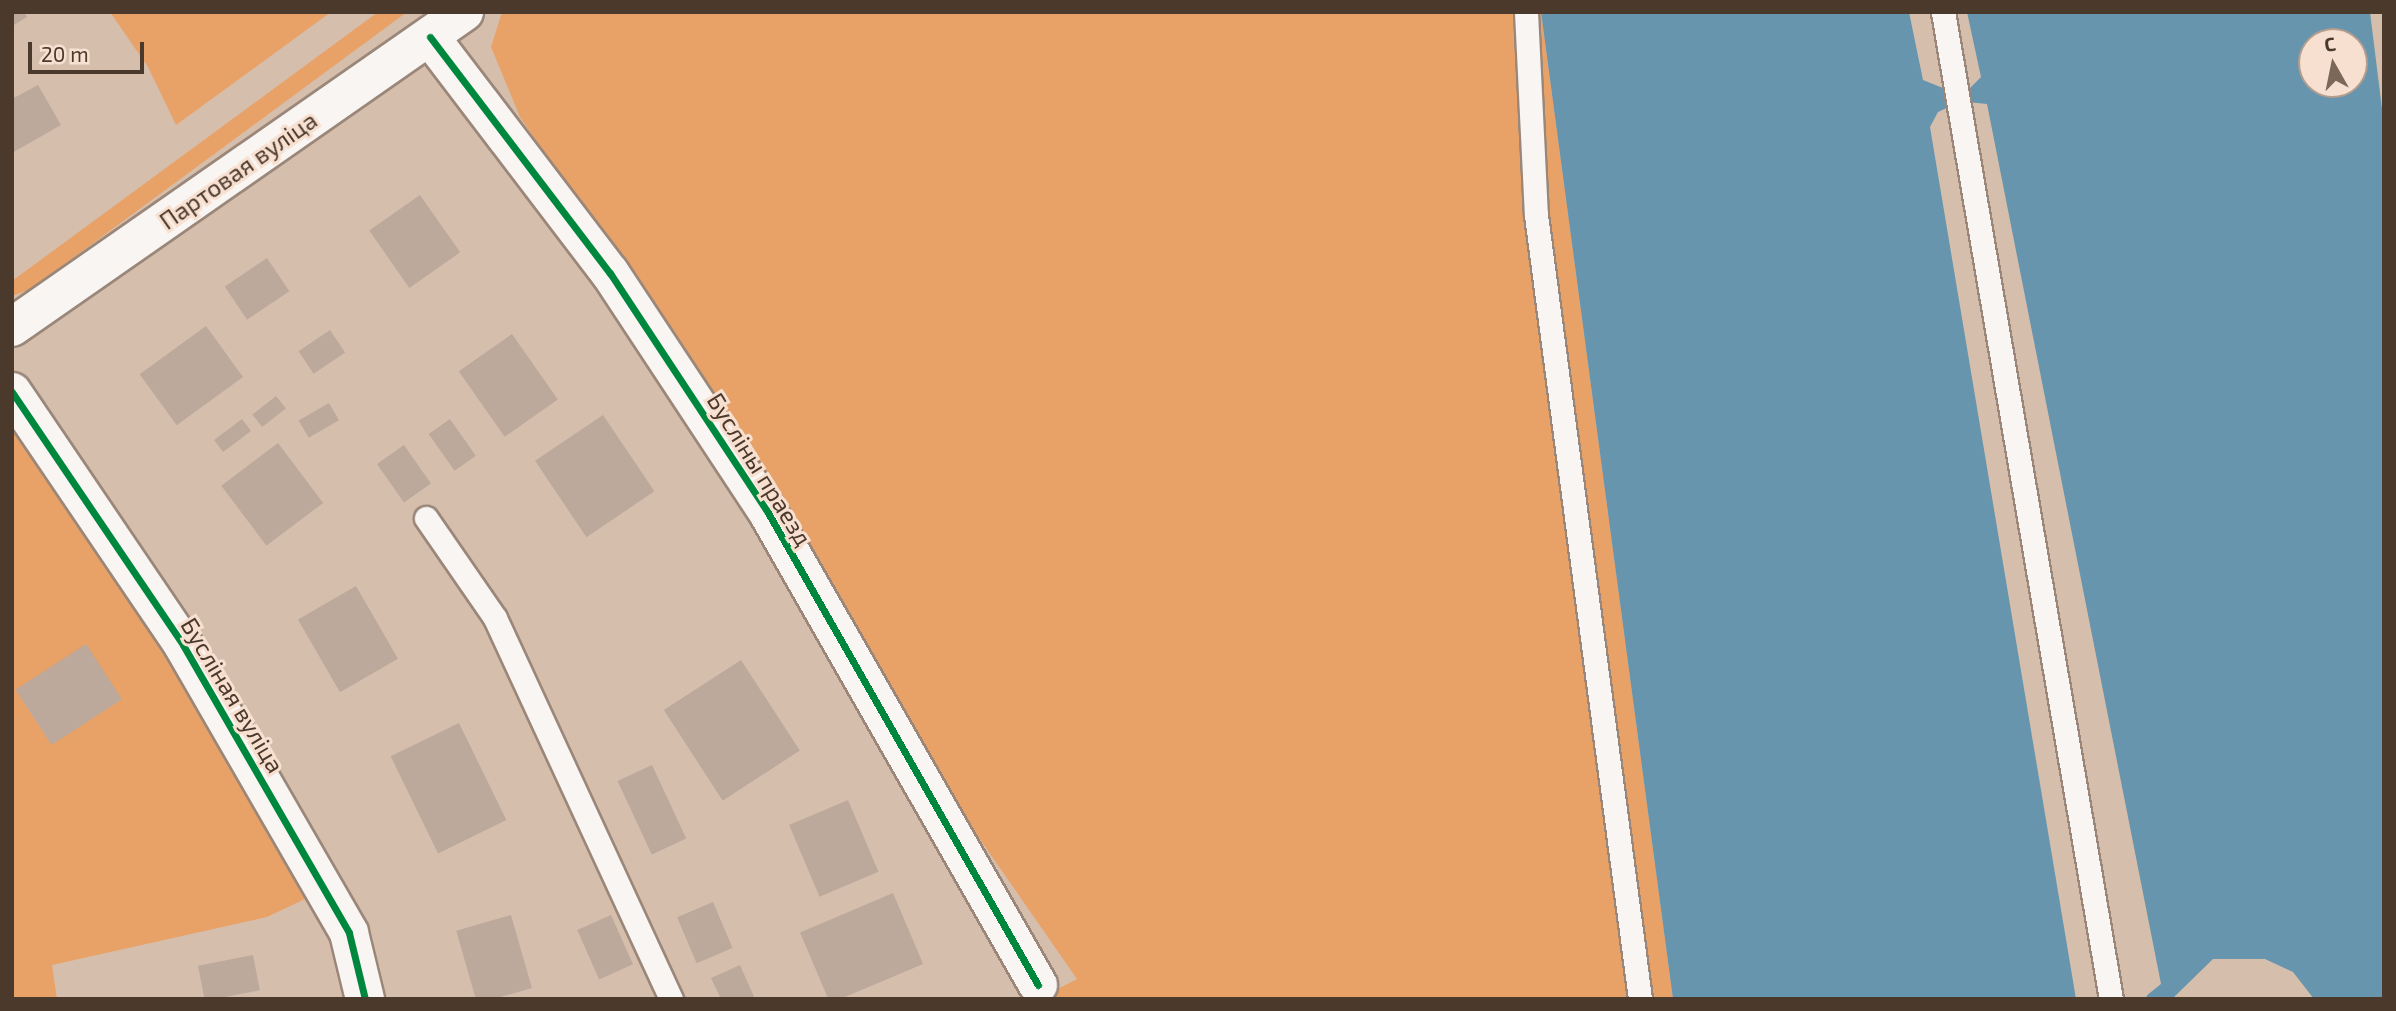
<!DOCTYPE html>
<meta charset="utf-8">
<style>
body{margin:0}
#map{position:relative;width:2396px;height:1011px;overflow:hidden;background:#d6beac;font-family:"Exo 2",sans-serif}
div>[style]{position:absolute}
[style*='--x']{left:calc(var(--x)*1px);top:calc(var(--y)*1px);width:calc(var(--w)*1px);rotate:calc(var(--a)*1deg)}
.green>*{inset:0;background:#e8a267}
.water>*{inset:0;background:#6695ad}
.stream>*{height:12px;margin:-6px;padding:0 6px;transform-origin:6px;border-radius:6px;background:#6695ad}
.building>*{inset:0;background:#bca99b;transform-origin:0 0}
.roads{filter:drop-shadow(2px 0 #9a8779) drop-shadow(-2px 0 #9a8779) drop-shadow(0 2px #9a8779) drop-shadow(0 -2px #9a8779)}
.service>*{height:23px;margin:-11.5px;padding:0 11.5px;transform-origin:11.5px;border-radius:11.5px;background:#f9f5f3}
.minor>*{height:38px;margin:-19px;padding:0 19px;transform-origin:19px;border-radius:19px;background:#f9f5f3}
.cycleway>*{height:7px;margin:-3.5px;padding:0 3.5px;transform-origin:3.5px;border-radius:3.5px;background:#00873e}
span{translate:-50% -50%;white-space:nowrap;text-align:center;line-height:1.15;-webkit-text-stroke:6px #f8e0d1;paint-order:stroke}
.street-label{font-size:24px;color:#4b392c}
.frame{position:absolute;inset:0;border:14px solid #4b392c;pointer-events:none}
.north{position:absolute;left:2298px;top:28px;width:70px;height:70px;box-sizing:border-box;background:#f8e0d1;border:2px solid #b39d8f;border-radius:50%;rotate:351deg;font-size:19px;font-weight:700;line-height:28px;text-align:center;color:#4b392c}
.north::after{content:'';display:block;margin:auto;width:24px;height:32px;background:#7c6859;clip-path:polygon(50% 0,100% 100%,50% 72%,0 100%)}
.scale{position:absolute;left:28px;top:42px;width:116px;height:32px;box-sizing:border-box;border:4px solid #4b392c;border-top:0;padding-left:9px;font-size:21px;line-height:24px;white-space:nowrap;color:#4b392c;-webkit-text-stroke:5px #f8e0d1;paint-order:stroke}
</style>
<div id="map">
<div class="green">
<i style="clip-path:polygon(110px 12px,331px 12px,176px 125px,148px 67px)"></i>
<i style="clip-path:polygon(378px 12px,407px 12px,31px 289px,12px 296px,12px 281px)"></i>
<i style="clip-path:polygon(502px 12px,1541px 12px,1673px 999px,1039px 999px,1077px 979px,963px 815px,789px 513px,520px 117px,491px 47px)"></i>
<i style="clip-path:polygon(12px 414px,182px 670px,305px 899px,267px 917px,52px 965px,57px 999px,12px 999px)"></i>
</div>
<div class="water">
<i style="clip-path:polygon(1541px 12px,1909px 12px,1923px 80px,1948px 90px,1951px 106px,1938px 112px,1930px 127px,2076px 999px,1673px 999px)"></i>
<i style="clip-path:polygon(evenodd,1967px 12px,2370px 12px,2384px 125px,2384px 999px,2314px 999px,2293px 972px,2265px 959px,2213px 959px,2172px 999px,2164px 999px,1987px 104px,1967px 102px,1966px 92px,1981px 77px,1967px 12px,2312px 42px,2354px 42px,2354px 84px,2312px 84px,2312px 42px)"></i>
</div>
<div class="stream">
<i style="--x:2152;--y:999;--w:28;--a:-39"></i>
</div>
<div class="building">
<i style="clip-path:polygon(12px 12px,24px 12px,27px 17px,12px 26px)"></i>
<i style="clip-path:polygon(38px 85px,61px 125px,12px 153px,12px 99px)"></i>
<i style="left:420px;top:195px;width:70px;height:62px;rotate:55deg"></i>
<i style="left:267px;top:258px;width:40px;height:51px;rotate:56deg"></i>
<i style="left:206px;top:326px;width:63px;height:82px;rotate:54deg"></i>
<i style="left:330px;top:330px;width:27px;height:38px;rotate:56deg"></i>
<i style="left:512px;top:334px;width:80px;height:65px;rotate:55deg"></i>
<i style="left:276px;top:396px;width:16px;height:30px;rotate:52deg"></i>
<i style="left:329px;top:403px;width:20px;height:35px;rotate:60deg"></i>
<i style="left:603px;top:415px;width:92px;height:82px;rotate:56deg"></i>
<i style="left:242px;top:419px;width:15px;height:35px;rotate:53deg"></i>
<i style="left:450px;top:419px;width:45px;height:26px;rotate:55deg"></i>
<i style="left:278px;top:443px;width:75px;height:71px;rotate:53deg"></i>
<i style="left:404px;top:445px;width:47px;height:33px;rotate:55deg"></i>
<i style="left:356px;top:586px;width:84px;height:67px;rotate:60deg"></i>
<i style="left:86px;top:644px;width:66px;height:84px;rotate:57deg"></i>
<i style="left:741px;top:660px;width:108px;height:92px;rotate:57deg"></i>
<i style="left:459px;top:723px;width:108px;height:76px;rotate:64deg"></i>
<i style="left:652px;top:765px;width:81px;height:38px;rotate:65deg"></i>
<i style="left:848px;top:800px;width:78px;height:64px;rotate:67deg"></i>
<i style="left:893px;top:893px;width:77px;height:101px;rotate:67deg"></i>
<i style="left:713px;top:902px;width:50px;height:39px;rotate:67deg"></i>
<i style="left:511px;top:915px;width:76px;height:57px;rotate:74deg"></i>
<i style="left:611px;top:915px;width:54px;height:37px;rotate:66deg"></i>
<i style="left:253px;top:955px;width:36px;height:56px;rotate:79deg"></i>
<i style="clip-path:polygon(740px 965px,755px 999px,721px 999px,711px 978px)"></i>
</div>
<div class="roads">
<div class="service">
<i style="--x:1526;--y:12;--w:203;--a:87.2"></i>
<i style="--x:1536;--y:215;--w:791;--a:82.44"></i>
<i style="--x:1943;--y:12;--w:1001;--a:80.34"></i>
<i style="--x:426;--y:518;--w:121;--a:55.4"></i>
<i style="--x:495;--y:618;--w:420;--a:65.2"></i>
</div>
<div class="minor">
<i style="--x:430;--y:37;--w:297;--a:52.7"></i>
<i style="--x:610;--y:273;--w:285;--a:56.6"></i>
<i style="--x:767;--y:511;--w:546;--a:60.24"></i>
<i style="--x:12;--y:327;--w:551;--a:-34.87"></i>
<i style="--x:12;--y:392;--w:305;--a:55.9"></i>
<i style="--x:183;--y:645;--w:332;--a:60"></i>
<i style="--x:349;--y:933;--w:68;--a:76.4"></i>
</div>
</div>
<div class="cycleway">
<i style="--x:430;--y:37;--w:297;--a:52.7"></i>
<i style="--x:610;--y:273;--w:285;--a:56.6"></i>
<i style="--x:767;--y:511;--w:546;--a:60.24"></i>
<i style="--x:12;--y:392;--w:305;--a:55.9"></i>
<i style="--x:183;--y:645;--w:332;--a:60"></i>
<i style="--x:349;--y:933;--w:68;--a:76.4"></i>
</div>
<div class="street-label">
<span style="left:238px;top:170px;rotate:-35deg">Партовая вуліца</span>
<span style="left:760px;top:469px;rotate:58deg">Бусліны праезд</span>
<span style="left:233px;top:695px;rotate:59deg">Бусліная вуліца</span>
</div>
<div class="frame"></div>
<div class="north">С</div>
<div class="scale">20 m</div>
</div>
